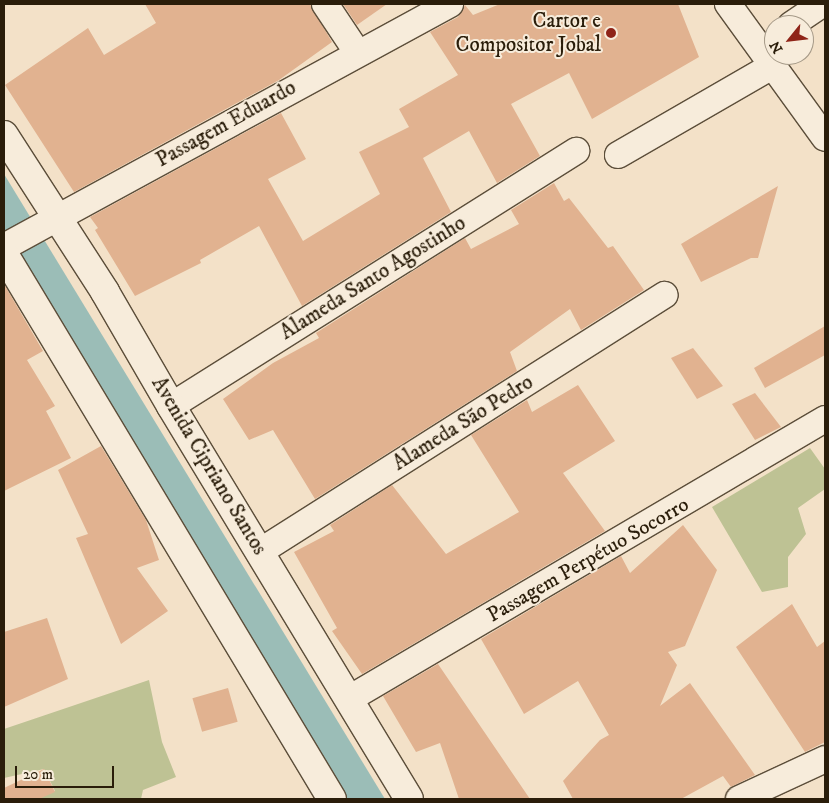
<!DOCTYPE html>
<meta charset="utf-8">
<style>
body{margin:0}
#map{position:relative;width:829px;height:803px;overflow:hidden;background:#f3e1c8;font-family:"IM FELL DW Pica",serif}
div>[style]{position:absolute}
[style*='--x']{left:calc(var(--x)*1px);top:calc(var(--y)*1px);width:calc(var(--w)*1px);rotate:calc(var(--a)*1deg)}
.green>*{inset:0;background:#bec294}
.water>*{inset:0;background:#9bbdb7}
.building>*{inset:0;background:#e1b290;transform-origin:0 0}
.roads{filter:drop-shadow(1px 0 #5c4e3a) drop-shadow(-1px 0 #5c4e3a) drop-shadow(0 1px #5c4e3a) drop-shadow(0 -1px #5c4e3a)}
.minor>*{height:26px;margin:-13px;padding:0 13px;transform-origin:13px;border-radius:13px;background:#f7ecdb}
.tertiary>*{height:28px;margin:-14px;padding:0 14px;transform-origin:14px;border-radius:14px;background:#f7ecdb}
.dots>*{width:14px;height:14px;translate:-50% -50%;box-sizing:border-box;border:2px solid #f7ecdb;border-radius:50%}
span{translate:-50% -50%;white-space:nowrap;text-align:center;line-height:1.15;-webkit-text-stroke:4px #f7ecdb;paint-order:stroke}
.poi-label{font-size:21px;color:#2a1d0a}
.right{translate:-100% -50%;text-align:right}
.street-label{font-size:21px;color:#2a1d0a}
.frame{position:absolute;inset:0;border:5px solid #2a1d0a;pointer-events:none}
.north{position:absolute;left:764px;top:15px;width:50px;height:50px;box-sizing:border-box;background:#f7ecdb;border:1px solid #a59987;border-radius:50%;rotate:241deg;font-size:14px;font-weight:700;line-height:20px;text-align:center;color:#2a1d0a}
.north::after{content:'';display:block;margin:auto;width:18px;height:22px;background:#8f2418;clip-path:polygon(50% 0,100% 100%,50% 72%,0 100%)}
.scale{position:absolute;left:15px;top:766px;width:99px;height:22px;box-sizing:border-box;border:2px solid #2a1d0a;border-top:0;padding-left:6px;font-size:15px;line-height:18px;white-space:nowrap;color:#2a1d0a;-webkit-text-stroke:4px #f7ecdb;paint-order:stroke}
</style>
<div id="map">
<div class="green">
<i style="clip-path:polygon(810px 448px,825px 469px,825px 489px,798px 508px,806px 534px,788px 557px,788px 587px,762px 592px,712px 507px)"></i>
<i style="clip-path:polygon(149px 680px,162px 742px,176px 777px,143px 790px,141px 799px,28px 799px,29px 796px,55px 791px,44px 769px,4px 778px,4px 729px)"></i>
</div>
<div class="water">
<i style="clip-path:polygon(4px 174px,385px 799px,345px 799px,4px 237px)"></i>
</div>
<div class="building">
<i style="clip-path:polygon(145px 4px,310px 4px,332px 42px,279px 80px,74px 192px,5px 85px,88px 28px,104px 55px,156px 23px)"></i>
<i style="clip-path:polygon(343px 4px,387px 4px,357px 25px)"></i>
<i style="clip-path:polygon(500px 4px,678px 4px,699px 57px,592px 119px,569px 73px,511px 104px,540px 156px,497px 183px,469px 131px,423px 158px,451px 212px,302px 306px,259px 226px,200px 260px,201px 263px,135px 296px,95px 230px,98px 228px,90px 217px,281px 113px,306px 159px,268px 179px,303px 241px,380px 194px,359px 152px,409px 127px,399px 109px,458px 75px,430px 32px,458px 17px,465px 5px,473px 15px)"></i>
<i style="clip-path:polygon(554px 183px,564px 201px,569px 198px,608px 248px,613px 246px,644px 290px,581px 330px,570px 309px,510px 352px,517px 371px,315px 499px,273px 430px,249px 440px,223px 399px,273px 363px,319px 338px,316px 333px,465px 238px,471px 249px,519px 224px,511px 210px)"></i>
<i style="clip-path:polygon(778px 186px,758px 258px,751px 258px,701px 282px,681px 244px)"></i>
<i style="clip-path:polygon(4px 284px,43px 351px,27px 360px,55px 406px,46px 411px,71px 458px,4px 491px)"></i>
<i style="clip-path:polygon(825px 326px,825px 355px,765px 388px,754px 368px)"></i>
<i style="clip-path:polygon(693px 348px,723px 386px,697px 399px,671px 358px)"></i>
<i style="clip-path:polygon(578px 385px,615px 441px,563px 473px,605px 531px,362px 674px,332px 631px,337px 628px,294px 552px,334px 531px,330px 525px,392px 485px,446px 554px,519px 512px,471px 435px,527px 400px,532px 412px)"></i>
<i style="clip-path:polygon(755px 393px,781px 427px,755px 440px,732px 404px)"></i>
<i style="clip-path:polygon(101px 446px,146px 520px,159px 560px,137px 568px,168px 611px,121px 644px,76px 538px,88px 534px,58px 470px)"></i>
<i style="clip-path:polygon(683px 525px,717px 570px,685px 646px,668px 652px,677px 665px,660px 706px,690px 683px,755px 775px,731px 787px,723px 776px,681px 799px,573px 799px,563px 781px,600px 740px,609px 735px,578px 681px,524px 714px,481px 639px,621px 556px,630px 573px)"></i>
<i style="clip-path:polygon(792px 604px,817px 647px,825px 641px,825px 742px,805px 752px,736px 647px)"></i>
<i style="clip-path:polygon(47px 618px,68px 679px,4px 707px,4px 632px)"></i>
<i style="clip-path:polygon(438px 664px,530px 799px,459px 799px,440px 743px,416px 752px,383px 696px)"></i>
<i style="left:228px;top:688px;width:35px;height:37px;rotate:74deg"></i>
<i style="clip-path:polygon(44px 769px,55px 792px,39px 799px,4px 799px,4px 788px)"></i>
</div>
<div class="roads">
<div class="minor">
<i style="--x:325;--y:4;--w:58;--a:56.3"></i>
<i style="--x:728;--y:4;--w:165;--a:54.1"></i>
<i style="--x:791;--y:25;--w:37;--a:-34"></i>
<i style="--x:618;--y:155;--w:178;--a:-30"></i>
<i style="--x:4;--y:247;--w:508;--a:-28.58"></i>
<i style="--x:171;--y:406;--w:479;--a:-32.2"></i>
<i style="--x:261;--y:551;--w:478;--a:-32.4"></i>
<i style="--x:349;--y:699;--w:552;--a:-30.47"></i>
<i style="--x:739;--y:799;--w:95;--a:-24.9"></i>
</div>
<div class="tertiary">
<i style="--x:4;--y:135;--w:187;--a:57.2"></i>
<i style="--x:105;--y:292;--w:132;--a:59.9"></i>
<i style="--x:171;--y:406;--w:459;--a:58.8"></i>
<i style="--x:4;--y:254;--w:636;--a:58.96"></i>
</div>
</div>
<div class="dots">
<i style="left:611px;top:33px;background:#8f2418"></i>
</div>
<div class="poi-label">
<span class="right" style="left:601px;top:33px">Cartor e<br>Compositor Jobal</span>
</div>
<div class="street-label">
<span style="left:226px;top:124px;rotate:-29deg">Passagem Eduardo</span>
<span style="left:373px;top:278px;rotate:-32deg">Alameda Santo Agostinho</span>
<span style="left:463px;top:423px;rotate:-32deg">Alameda São Pedro</span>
<span style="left:209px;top:466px;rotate:59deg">Avenida Cipriano Santos</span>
<span style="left:588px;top:560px;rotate:-30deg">Passagem Perpétuo Socorro</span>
</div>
<div class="frame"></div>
<div class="north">N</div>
<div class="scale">20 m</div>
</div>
